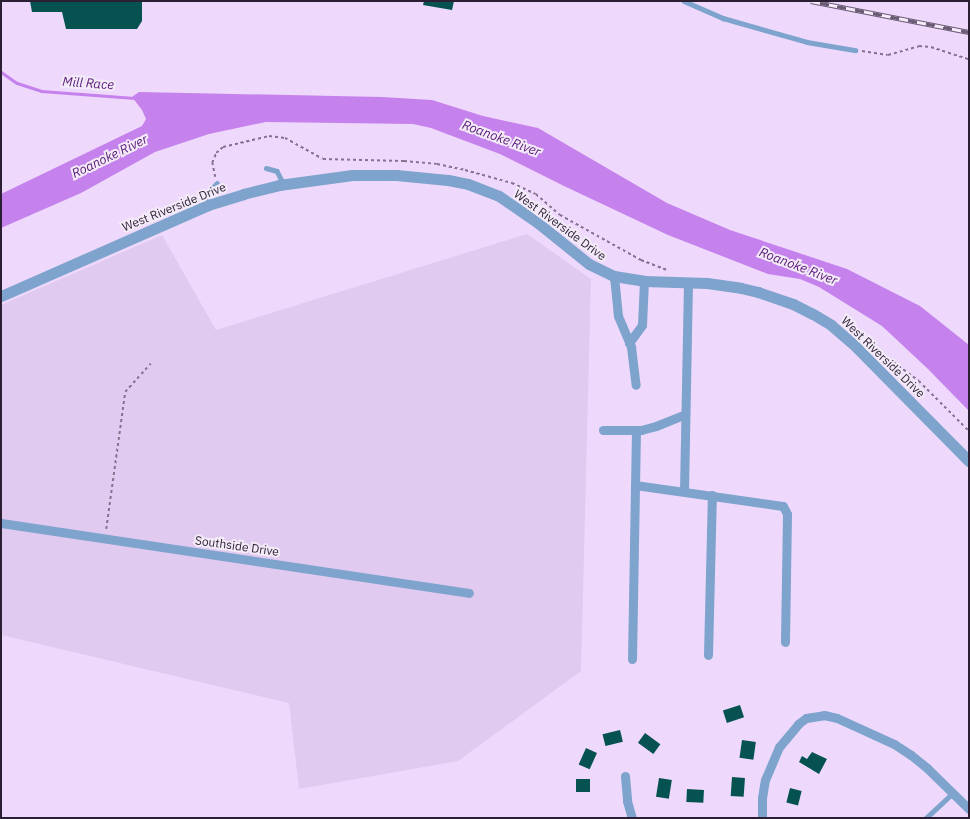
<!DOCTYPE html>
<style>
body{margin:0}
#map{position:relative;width:970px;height:819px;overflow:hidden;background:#eed9fc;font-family:"IBM Plex Sans",sans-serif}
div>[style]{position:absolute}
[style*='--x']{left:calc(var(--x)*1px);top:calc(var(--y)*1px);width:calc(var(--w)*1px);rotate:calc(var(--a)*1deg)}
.built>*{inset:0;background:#e1caf0}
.water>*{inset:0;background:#c581ec}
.stream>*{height:3px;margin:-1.5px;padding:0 1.5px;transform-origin:1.5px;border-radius:1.5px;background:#c581ec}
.building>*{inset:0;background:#065250;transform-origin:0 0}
.path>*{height:1.5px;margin-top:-0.75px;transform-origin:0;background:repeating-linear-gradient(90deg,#83738e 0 3px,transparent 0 6px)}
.service>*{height:4.5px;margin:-2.25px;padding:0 2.25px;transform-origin:2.25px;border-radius:2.25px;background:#7ea3cd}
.minor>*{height:9px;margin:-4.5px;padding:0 4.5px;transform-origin:4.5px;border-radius:4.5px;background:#7ea3cd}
.tertiary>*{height:11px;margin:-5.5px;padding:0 5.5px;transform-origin:5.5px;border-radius:5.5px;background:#7ea3cd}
.rail>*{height:4.5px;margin-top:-2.25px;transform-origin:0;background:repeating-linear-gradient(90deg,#f3ecf8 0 9px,#6a5a73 0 18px);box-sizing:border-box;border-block:1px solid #6a5a73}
span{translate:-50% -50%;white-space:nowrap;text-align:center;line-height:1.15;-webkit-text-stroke:4px #f3ecf8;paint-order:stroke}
.street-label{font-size:12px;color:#2c1f34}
.water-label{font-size:13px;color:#591777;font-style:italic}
.frame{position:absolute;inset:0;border:2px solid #2c1f34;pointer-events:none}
</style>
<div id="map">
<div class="built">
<i style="clip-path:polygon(527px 234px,591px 279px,581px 671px,458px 761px,299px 789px,289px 703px,1px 635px,1px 305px,162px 235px,216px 330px)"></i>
</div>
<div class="water">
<i style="clip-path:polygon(139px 92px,382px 97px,432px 100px,483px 116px,538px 128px,667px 203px,730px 230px,847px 269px,920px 306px,969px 345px,969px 411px,928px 369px,882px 326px,819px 287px,800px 279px,768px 274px,668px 235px,564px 186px,500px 154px,431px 128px,413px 124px,266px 122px,209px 134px,155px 152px,81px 193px,1px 228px,1px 194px,142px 126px,146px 119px,142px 110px,132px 97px)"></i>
</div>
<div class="stream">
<i style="--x:1;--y:72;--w:19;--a:35"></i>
<i style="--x:17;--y:83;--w:25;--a:18"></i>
<i style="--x:41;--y:91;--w:94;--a:4.3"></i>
</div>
<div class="building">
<i style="clip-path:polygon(30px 1px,142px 1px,142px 21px,137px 29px,66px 29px,62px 12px,32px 12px)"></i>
<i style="clip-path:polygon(424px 1px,454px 1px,452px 10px,423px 5px)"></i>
<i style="left:740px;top:705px;width:13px;height:18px;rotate:72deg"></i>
<i style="left:620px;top:730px;width:12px;height:18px;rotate:76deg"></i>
<i style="left:645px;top:733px;width:19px;height:12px;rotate:36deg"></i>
<i style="left:742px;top:740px;width:14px;height:18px;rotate:8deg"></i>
<i style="left:586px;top:748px;width:12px;height:18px;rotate:24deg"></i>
<i style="clip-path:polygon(812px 752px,827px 759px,819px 774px,799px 762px,802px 756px,807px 759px)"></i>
<i style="left:732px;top:777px;width:13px;height:19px;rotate:4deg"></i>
<i style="left:659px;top:778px;width:13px;height:19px;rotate:9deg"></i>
<i style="left:576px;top:779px;width:14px;height:13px"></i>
<i style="left:790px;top:788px;width:12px;height:15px;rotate:14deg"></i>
<i style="left:687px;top:789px;width:17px;height:13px;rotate:3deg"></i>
</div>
<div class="path">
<i style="--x:862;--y:51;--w:26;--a:9"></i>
<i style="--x:888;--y:55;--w:32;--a:-16"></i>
<i style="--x:919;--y:46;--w:12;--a:5"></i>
<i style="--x:931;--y:47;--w:40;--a:18"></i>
<i style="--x:215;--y:177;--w:14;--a:-102"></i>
<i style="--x:212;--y:163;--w:11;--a:-68"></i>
<i style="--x:216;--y:153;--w:9;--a:-41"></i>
<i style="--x:223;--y:147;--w:47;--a:-13.4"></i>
<i style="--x:269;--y:136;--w:16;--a:7"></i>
<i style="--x:285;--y:138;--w:43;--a:28.9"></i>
<i style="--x:323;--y:159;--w:81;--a:1.4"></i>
<i style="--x:404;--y:161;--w:33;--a:5"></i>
<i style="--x:437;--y:164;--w:29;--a:12"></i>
<i style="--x:465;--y:170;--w:49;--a:15.5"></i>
<i style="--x:512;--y:183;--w:26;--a:25"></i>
<i style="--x:536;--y:194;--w:32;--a:41"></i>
<i style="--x:560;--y:215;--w:93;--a:29.1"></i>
<i style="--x:641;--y:260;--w:30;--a:21"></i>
<i style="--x:865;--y:341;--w:67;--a:36.5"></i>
<i style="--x:919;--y:381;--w:71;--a:45"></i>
<i style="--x:106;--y:529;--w:138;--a:-82.1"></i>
<i style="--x:125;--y:392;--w:38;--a:-48"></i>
</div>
<div class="service">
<i style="--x:684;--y:1;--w:43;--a:23.6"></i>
<i style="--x:723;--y:18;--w:87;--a:15.9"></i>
<i style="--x:807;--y:42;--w:49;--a:9.5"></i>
<i style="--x:266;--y:168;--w:11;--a:15"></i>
<i style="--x:277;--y:171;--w:13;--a:63"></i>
<i style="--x:208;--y:204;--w:6;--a:-99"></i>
<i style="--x:207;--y:198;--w:10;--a:-66"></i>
<i style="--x:211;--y:189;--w:8;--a:-45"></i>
<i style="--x:926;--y:818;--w:37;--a:-43"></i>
</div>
<div class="minor">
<i style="--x:614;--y:276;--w:40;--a:84.3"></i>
<i style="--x:618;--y:316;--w:34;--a:67"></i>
<i style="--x:631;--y:347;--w:38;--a:83"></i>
<i style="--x:629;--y:343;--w:22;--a:-54"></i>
<i style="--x:642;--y:325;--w:44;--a:-87.4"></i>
<i style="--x:603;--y:430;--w:38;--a:0"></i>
<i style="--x:641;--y:430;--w:16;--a:-15"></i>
<i style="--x:656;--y:426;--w:31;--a:-22"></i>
<i style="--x:635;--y:485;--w:149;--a:8.1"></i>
<i style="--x:783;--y:506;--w:9;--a:63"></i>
<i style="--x:787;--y:514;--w:128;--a:90.9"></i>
<i style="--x:684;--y:491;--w:209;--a:-88.9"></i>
<i style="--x:1;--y:523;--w:473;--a:8.5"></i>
<i style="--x:708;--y:655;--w:160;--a:-88.6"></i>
<i style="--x:632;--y:659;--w:229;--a:-89"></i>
<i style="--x:625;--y:776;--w:25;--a:85"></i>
<i style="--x:627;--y:801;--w:18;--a:74"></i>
<i style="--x:762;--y:818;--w:20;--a:-90"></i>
<i style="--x:762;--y:798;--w:18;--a:-81"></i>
<i style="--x:765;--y:780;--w:36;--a:-67"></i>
<i style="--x:779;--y:747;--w:30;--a:-50"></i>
<i style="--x:798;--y:724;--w:10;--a:-37"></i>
<i style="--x:806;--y:718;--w:18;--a:-9"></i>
<i style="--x:824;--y:715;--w:13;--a:13"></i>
<i style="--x:837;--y:718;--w:63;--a:24.5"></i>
<i style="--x:894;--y:744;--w:20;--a:33"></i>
<i style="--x:911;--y:755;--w:21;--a:39"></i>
<i style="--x:927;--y:768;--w:59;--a:44.3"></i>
</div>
<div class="tertiary">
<i style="--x:1;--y:296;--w:226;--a:-23.7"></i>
<i style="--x:208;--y:205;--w:37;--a:-17"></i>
<i style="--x:243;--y:194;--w:37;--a:-14"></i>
<i style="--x:279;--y:185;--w:74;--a:-7.8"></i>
<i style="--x:352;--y:175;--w:44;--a:0"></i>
<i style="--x:396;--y:175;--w:52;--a:5.5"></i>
<i style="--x:448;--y:180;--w:20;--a:11"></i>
<i style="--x:468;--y:184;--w:33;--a:21"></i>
<i style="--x:499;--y:196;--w:47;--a:34.7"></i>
<i style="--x:538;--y:223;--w:65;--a:38.8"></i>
<i style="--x:589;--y:264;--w:28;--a:26"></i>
<i style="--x:614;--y:276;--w:30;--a:9"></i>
<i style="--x:644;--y:281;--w:63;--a:1.8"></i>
<i style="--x:707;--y:283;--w:34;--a:8"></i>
<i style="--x:741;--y:288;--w:17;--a:13"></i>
<i style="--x:758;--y:292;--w:37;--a:19"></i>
<i style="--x:793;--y:304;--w:22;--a:27"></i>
<i style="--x:813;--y:314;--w:21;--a:31"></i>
<i style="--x:831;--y:325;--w:35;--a:41"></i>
<i style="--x:857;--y:348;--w:159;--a:45.3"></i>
</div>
<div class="rail">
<i style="--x:811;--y:1;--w:161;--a:11.1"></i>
</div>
<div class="street-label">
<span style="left:174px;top:207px;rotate:-22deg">West Riverside Drive</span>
<span style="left:560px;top:225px;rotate:36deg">West Riverside Drive</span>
<span style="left:883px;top:357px;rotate:44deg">West Riverside Drive</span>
<span style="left:237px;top:546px;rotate:8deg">Southside Drive</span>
</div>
<div class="water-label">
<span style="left:88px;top:84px;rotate:4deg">Mill Race</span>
<span style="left:501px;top:139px;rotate:20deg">Roanoke River</span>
<span style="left:110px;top:157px;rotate:-26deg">Roanoke River</span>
<span style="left:798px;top:267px;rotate:21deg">Roanoke River</span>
</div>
<div class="frame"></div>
</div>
